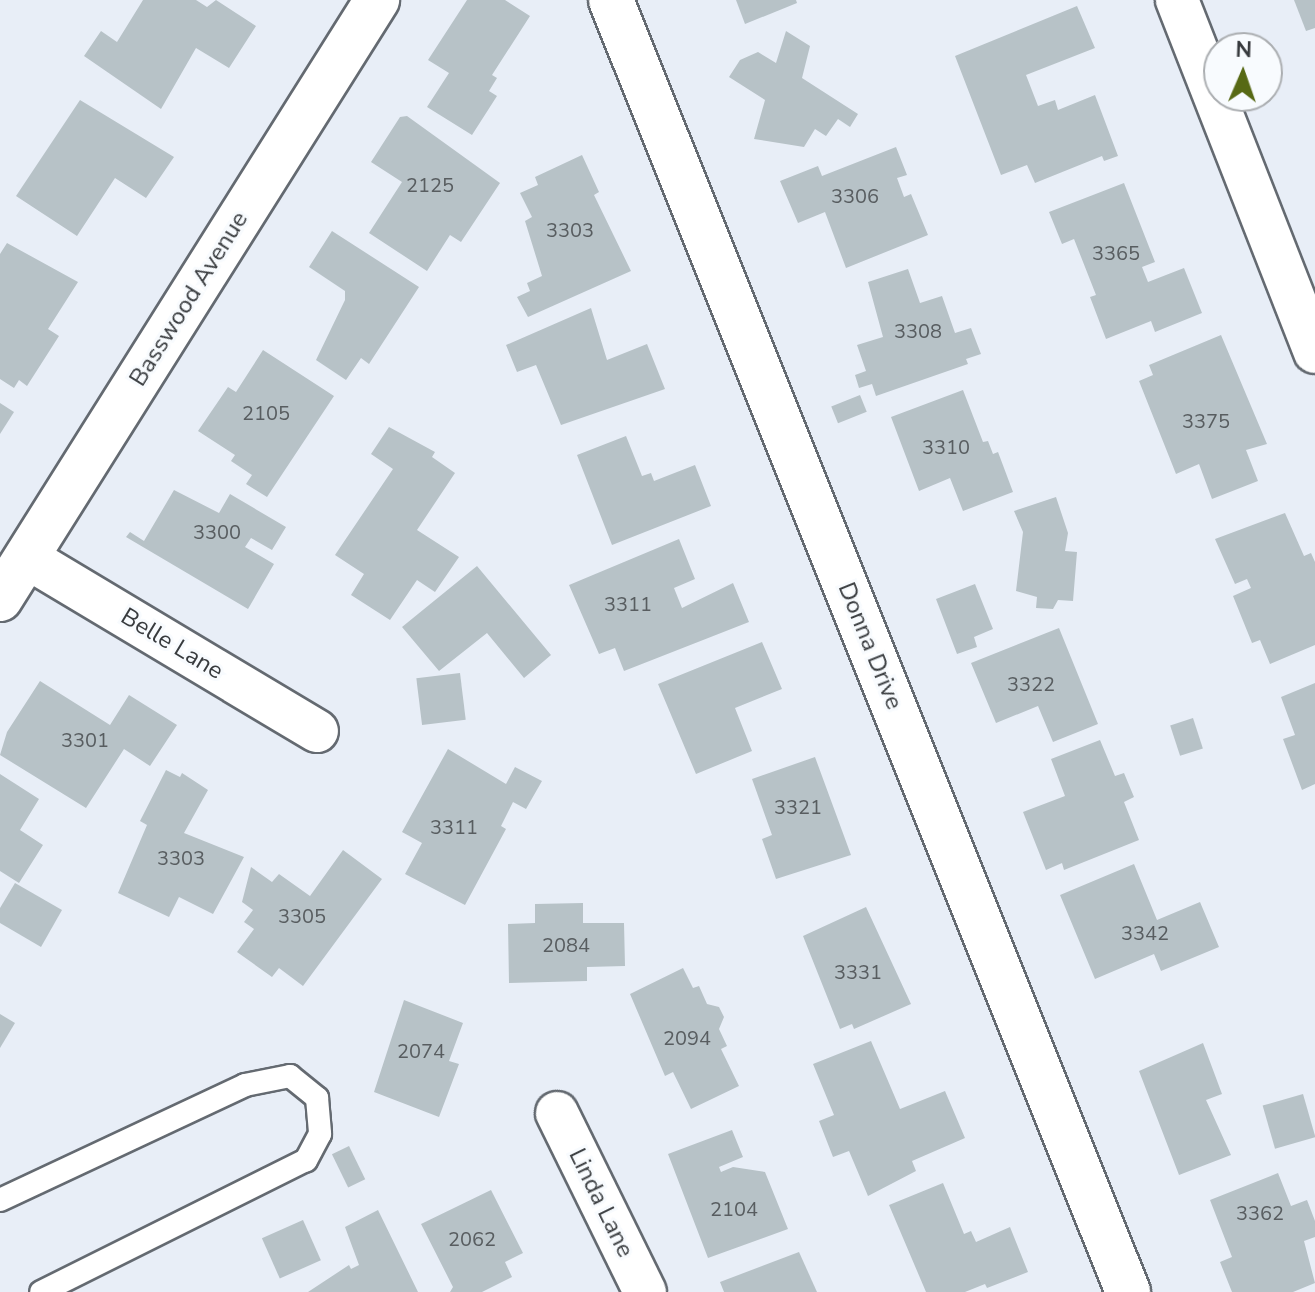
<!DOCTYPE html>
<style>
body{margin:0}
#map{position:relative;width:1315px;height:1292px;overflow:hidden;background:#e8eef7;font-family:"Nunito Sans",sans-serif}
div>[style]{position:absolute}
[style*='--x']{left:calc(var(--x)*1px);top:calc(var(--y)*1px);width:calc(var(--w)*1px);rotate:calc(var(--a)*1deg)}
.building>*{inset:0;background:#b7c2c7;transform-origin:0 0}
.roads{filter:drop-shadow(2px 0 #646a71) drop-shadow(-2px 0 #646a71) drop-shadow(0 2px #646a71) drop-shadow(0 -2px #646a71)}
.service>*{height:22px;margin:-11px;padding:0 11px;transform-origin:11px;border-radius:11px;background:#fff}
.minor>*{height:42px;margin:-21px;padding:0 21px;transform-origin:21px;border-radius:21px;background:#fff}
.tertiary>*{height:44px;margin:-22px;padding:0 22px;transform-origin:22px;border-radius:22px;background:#fff}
span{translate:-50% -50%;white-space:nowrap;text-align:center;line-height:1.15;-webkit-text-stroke:6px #f8fbfe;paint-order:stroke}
.number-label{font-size:20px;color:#585d60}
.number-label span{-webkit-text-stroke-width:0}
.street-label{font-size:24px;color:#383b3e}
.north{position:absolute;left:1203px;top:32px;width:80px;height:80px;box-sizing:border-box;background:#f8fbfe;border:2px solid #abaeb1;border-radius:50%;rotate:2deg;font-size:22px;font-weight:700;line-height:32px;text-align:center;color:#383b3e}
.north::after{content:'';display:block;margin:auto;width:28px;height:36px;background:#576915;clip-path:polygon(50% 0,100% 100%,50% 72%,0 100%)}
</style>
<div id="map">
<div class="building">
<i style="clip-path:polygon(143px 0,196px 0,207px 7px,216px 0,256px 26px,229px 68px,196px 48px,161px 109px,84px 56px,101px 31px,117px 42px)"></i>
<i style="clip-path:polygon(467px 0,505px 0,530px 16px,492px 75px,497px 78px,489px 91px,497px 96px,472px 135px,427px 107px,449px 73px,428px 60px)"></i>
<i style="clip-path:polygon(736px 0,796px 0,797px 3px,745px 24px)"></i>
<i style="clip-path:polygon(1294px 0,1315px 0,1315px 28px,1306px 31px)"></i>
<i style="clip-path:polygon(1077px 6px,1095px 48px,1026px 75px,1038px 106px,1055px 100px,1058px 110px,1095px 95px,1118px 156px,1104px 161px,1102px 156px,1035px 183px,1027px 165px,1001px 175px,955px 56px)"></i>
<i style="clip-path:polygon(786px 31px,810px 46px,802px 78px,858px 114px,850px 127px,838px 119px,826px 136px,815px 129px,804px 147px,754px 139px,765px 100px,729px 77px,740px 60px,758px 52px,776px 63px)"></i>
<i style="clip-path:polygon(80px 100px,174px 157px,146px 198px,115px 178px,77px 236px,16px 196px)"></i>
<i style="clip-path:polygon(407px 116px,500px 183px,461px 242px,450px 235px,427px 271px,369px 233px,402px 182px,371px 162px,400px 117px)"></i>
<i style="clip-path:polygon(896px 147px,907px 175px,897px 178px,904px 197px,911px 194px,928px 235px,846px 268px,825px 212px,798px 223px,780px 181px,818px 166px,822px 176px)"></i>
<i style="clip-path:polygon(582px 155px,599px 192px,594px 195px,631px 271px,528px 317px,517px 297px,530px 291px,527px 283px,542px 276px,525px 221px,532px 217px,520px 193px,538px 185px,535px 177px)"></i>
<i style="clip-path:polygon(1124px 183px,1155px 262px,1142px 267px,1148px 282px,1184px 268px,1202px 313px,1155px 332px,1151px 321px,1106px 339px,1090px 297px,1096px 295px,1074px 239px,1062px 244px,1049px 212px)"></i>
<i style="clip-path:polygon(332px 231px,419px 287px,369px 364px,361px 358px,346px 380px,316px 360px,345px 300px,345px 291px,309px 267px)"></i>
<i style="clip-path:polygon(7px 243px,78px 282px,48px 329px,59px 336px,27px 386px,19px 380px,14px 388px,0 379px,0 254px)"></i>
<i style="clip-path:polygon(908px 269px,920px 303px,942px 296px,955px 333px,971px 328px,981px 354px,966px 359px,968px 364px,876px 396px,872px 384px,859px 388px,855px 375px,866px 371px,857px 345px,883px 337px,868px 282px)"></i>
<i style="clip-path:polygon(591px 308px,607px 360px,647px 344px,665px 389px,561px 425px,536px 365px,517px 372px,506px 345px)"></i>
<i style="clip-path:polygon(1221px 335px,1267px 444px,1246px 450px,1258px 481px,1212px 499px,1199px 464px,1176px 474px,1139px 381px,1153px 375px,1149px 365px)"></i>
<i style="clip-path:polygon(263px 350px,334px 396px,267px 497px,246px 484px,252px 475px,231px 461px,235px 455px,198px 431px,228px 387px,236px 392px)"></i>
<i style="clip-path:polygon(963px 390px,983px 442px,988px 441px,993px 454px,998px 452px,1013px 492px,963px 511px,950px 478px,919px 491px,891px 417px)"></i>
<i style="left:860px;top:395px;width:18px;height:31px;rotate:68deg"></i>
<i style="clip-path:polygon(0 403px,14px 412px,0 434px)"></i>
<i style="clip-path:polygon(389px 427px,435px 452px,432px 457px,455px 473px,417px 530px,459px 557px,435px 592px,417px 580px,390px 620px,351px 595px,364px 574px,335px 555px,393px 469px,371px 454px)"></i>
<i style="clip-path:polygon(626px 436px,642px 476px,651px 473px,654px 481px,695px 465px,711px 506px,612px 545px,577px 455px)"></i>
<i style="clip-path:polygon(174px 490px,219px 513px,230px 494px,286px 527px,272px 550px,251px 538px,245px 547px,274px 564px,248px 609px,126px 537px,130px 532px,144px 541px)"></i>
<i style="clip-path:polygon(1056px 497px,1068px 533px,1065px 551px,1077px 552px,1073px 601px,1058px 600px,1053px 609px,1036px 608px,1037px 597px,1016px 591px,1023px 532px,1014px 511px)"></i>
<i style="clip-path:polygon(1285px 513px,1304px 556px,1311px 553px,1315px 562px,1315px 645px,1270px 664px,1260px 640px,1252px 643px,1233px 596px,1251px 588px,1247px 579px,1235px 584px,1215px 539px)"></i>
<i style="clip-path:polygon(679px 539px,695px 579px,674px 588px,682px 608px,733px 583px,749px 622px,624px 671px,615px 648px,599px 654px,569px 585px)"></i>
<i style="clip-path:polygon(477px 566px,551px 655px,524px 678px,487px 633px,439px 671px,402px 627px)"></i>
<i style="clip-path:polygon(975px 584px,993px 629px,974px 637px,977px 647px,957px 654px,936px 599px)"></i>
<i style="clip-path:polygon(1059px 628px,1098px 724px,1053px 742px,1038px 706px,996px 723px,971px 663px)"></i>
<i style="clip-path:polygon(762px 642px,782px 689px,735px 708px,752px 751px,696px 774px,658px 684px)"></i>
<i style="left:460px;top:673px;width:47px;height:44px;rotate:83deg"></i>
<i style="clip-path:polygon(40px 681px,110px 725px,129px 695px,177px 725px,150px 766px,124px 749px,86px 808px,0 755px,7px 732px)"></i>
<i style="clip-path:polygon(1315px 683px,1315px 784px,1302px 790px,1283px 739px,1295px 735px,1281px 697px)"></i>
<i style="left:1193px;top:718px;width:32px;height:24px;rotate:72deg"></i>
<i style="clip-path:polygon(1100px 740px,1115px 776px,1124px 773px,1134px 797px,1124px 802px,1139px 840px,1064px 870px,1062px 863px,1046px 870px,1023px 812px,1065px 796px,1051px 759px)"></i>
<i style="clip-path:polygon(448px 749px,506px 784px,515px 767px,542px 781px,526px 809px,513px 802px,501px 826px,506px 829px,465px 905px,405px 874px,422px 843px,402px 832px)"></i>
<i style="clip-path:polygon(815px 757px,851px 855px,776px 879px,762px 839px,772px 835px,752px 779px)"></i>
<i style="clip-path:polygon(166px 770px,180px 777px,182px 773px,208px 790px,184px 833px,244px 857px,213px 914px,179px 897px,169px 917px,118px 893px,147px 825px,140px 821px)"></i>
<i style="clip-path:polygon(0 774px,39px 799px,20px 830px,43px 845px,19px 883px,0 871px)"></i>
<i style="clip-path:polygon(343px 850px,382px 879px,303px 986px,279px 968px,272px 977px,237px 952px,254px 929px,244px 922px,253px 910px,242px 902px,251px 867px,272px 882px,279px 874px,310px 896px)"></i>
<i style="clip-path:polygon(1134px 864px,1157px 920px,1200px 902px,1219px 947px,1161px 971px,1154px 954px,1095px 979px,1060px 895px)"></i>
<i style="clip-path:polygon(15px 883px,62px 910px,41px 947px,0 923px,0 908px)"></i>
<i style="clip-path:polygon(583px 903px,583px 923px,624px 923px,625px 966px,587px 967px,587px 981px,509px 983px,508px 924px,535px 923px,535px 904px)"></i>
<i style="clip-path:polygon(866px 907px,911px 1004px,854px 1029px,852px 1024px,840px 1029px,803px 936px)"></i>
<i style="clip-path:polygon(683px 968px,693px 988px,699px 986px,707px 1004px,719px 1007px,724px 1017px,719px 1029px,727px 1046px,721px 1049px,739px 1086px,691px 1109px,673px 1072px,665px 1076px,630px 994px)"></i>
<i style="clip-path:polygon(404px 1000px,463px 1023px,449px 1061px,459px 1064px,439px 1117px,374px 1092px)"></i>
<i style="clip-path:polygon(0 1014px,15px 1023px,0 1048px)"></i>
<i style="clip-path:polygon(871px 1041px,900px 1109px,945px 1091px,965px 1138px,912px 1161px,916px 1171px,868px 1196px,849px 1151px,833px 1157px,819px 1121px,834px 1115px,813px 1064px)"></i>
<i style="clip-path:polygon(1203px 1043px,1222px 1094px,1206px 1100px,1231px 1155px,1179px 1175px,1139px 1071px)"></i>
<i style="left:1303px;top:1094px;width:45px;height:42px;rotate:74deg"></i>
<i style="clip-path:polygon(732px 1130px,743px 1157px,719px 1167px,721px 1172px,733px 1167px,765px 1172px,788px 1229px,708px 1258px,668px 1154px)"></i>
<i style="left:349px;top:1146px;width:37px;height:19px;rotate:64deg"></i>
<i style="clip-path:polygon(1278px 1173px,1291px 1206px,1307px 1200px,1315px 1221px,1315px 1237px,1304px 1241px,1315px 1283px,1293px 1292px,1232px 1292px,1220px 1262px,1232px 1257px,1210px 1200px)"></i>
<i style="clip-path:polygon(943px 1183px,964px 1234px,971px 1231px,976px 1242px,1010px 1227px,1028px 1272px,987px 1288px,985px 1284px,965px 1292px,926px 1292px,889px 1205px)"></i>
<i style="clip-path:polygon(491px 1190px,523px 1253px,505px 1262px,512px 1277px,482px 1292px,450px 1292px,453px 1287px,421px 1224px)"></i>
<i style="clip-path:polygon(378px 1210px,418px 1292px,308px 1292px,349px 1265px,351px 1269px,359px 1265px,345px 1227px)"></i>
<i style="left:303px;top:1220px;width:44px;height:45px;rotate:66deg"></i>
<i style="clip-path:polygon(799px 1252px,817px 1292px,724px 1292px,720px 1282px)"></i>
</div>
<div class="roads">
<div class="service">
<i style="--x:0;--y:1200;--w:271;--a:-25.1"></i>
<i style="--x:245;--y:1085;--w:46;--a:-11.3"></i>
<i style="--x:290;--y:1076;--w:35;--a:39"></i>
<i style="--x:317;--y:1098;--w:36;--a:85"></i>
<i style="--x:320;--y:1134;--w:30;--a:118"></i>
<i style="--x:306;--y:1160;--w:296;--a:153.5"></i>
</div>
<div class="minor">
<i style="--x:1177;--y:0;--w:378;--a:68.6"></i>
<i style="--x:26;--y:557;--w:339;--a:30.9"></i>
<i style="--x:557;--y:1113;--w:199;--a:63.8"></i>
</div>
<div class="tertiary">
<i style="--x:611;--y:0;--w:1392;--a:68.19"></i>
<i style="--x:0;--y:599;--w:708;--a:-57.81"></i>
</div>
</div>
<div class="number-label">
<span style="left:430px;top:185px">2125</span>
<span style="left:855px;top:196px">3306</span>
<span style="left:570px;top:230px">3303</span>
<span style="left:1116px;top:253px">3365</span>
<span style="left:918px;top:331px">3308</span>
<span style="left:266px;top:413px">2105</span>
<span style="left:1206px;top:421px">3375</span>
<span style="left:946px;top:447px">3310</span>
<span style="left:217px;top:532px">3300</span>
<span style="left:628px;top:604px">3311</span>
<span style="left:1031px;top:684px">3322</span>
<span style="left:85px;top:740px">3301</span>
<span style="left:798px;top:807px">3321</span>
<span style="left:454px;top:827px">3311</span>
<span style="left:181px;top:858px">3303</span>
<span style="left:302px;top:916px">3305</span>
<span style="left:1145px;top:933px">3342</span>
<span style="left:566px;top:945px">2084</span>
<span style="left:858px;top:972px">3331</span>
<span style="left:687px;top:1038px">2094</span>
<span style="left:421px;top:1051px">2074</span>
<span style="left:734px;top:1209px">2104</span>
<span style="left:1260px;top:1213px">3362</span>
<span style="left:472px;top:1239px">2062</span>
</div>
<div class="street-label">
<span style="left:189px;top:299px;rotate:-58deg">Basswood Avenue</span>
<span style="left:172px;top:644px;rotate:31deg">Belle Lane</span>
<span style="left:870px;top:646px;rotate:68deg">Donna Drive</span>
<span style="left:601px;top:1203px;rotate:64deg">Linda Lane</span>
</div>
<div class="north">N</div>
</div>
